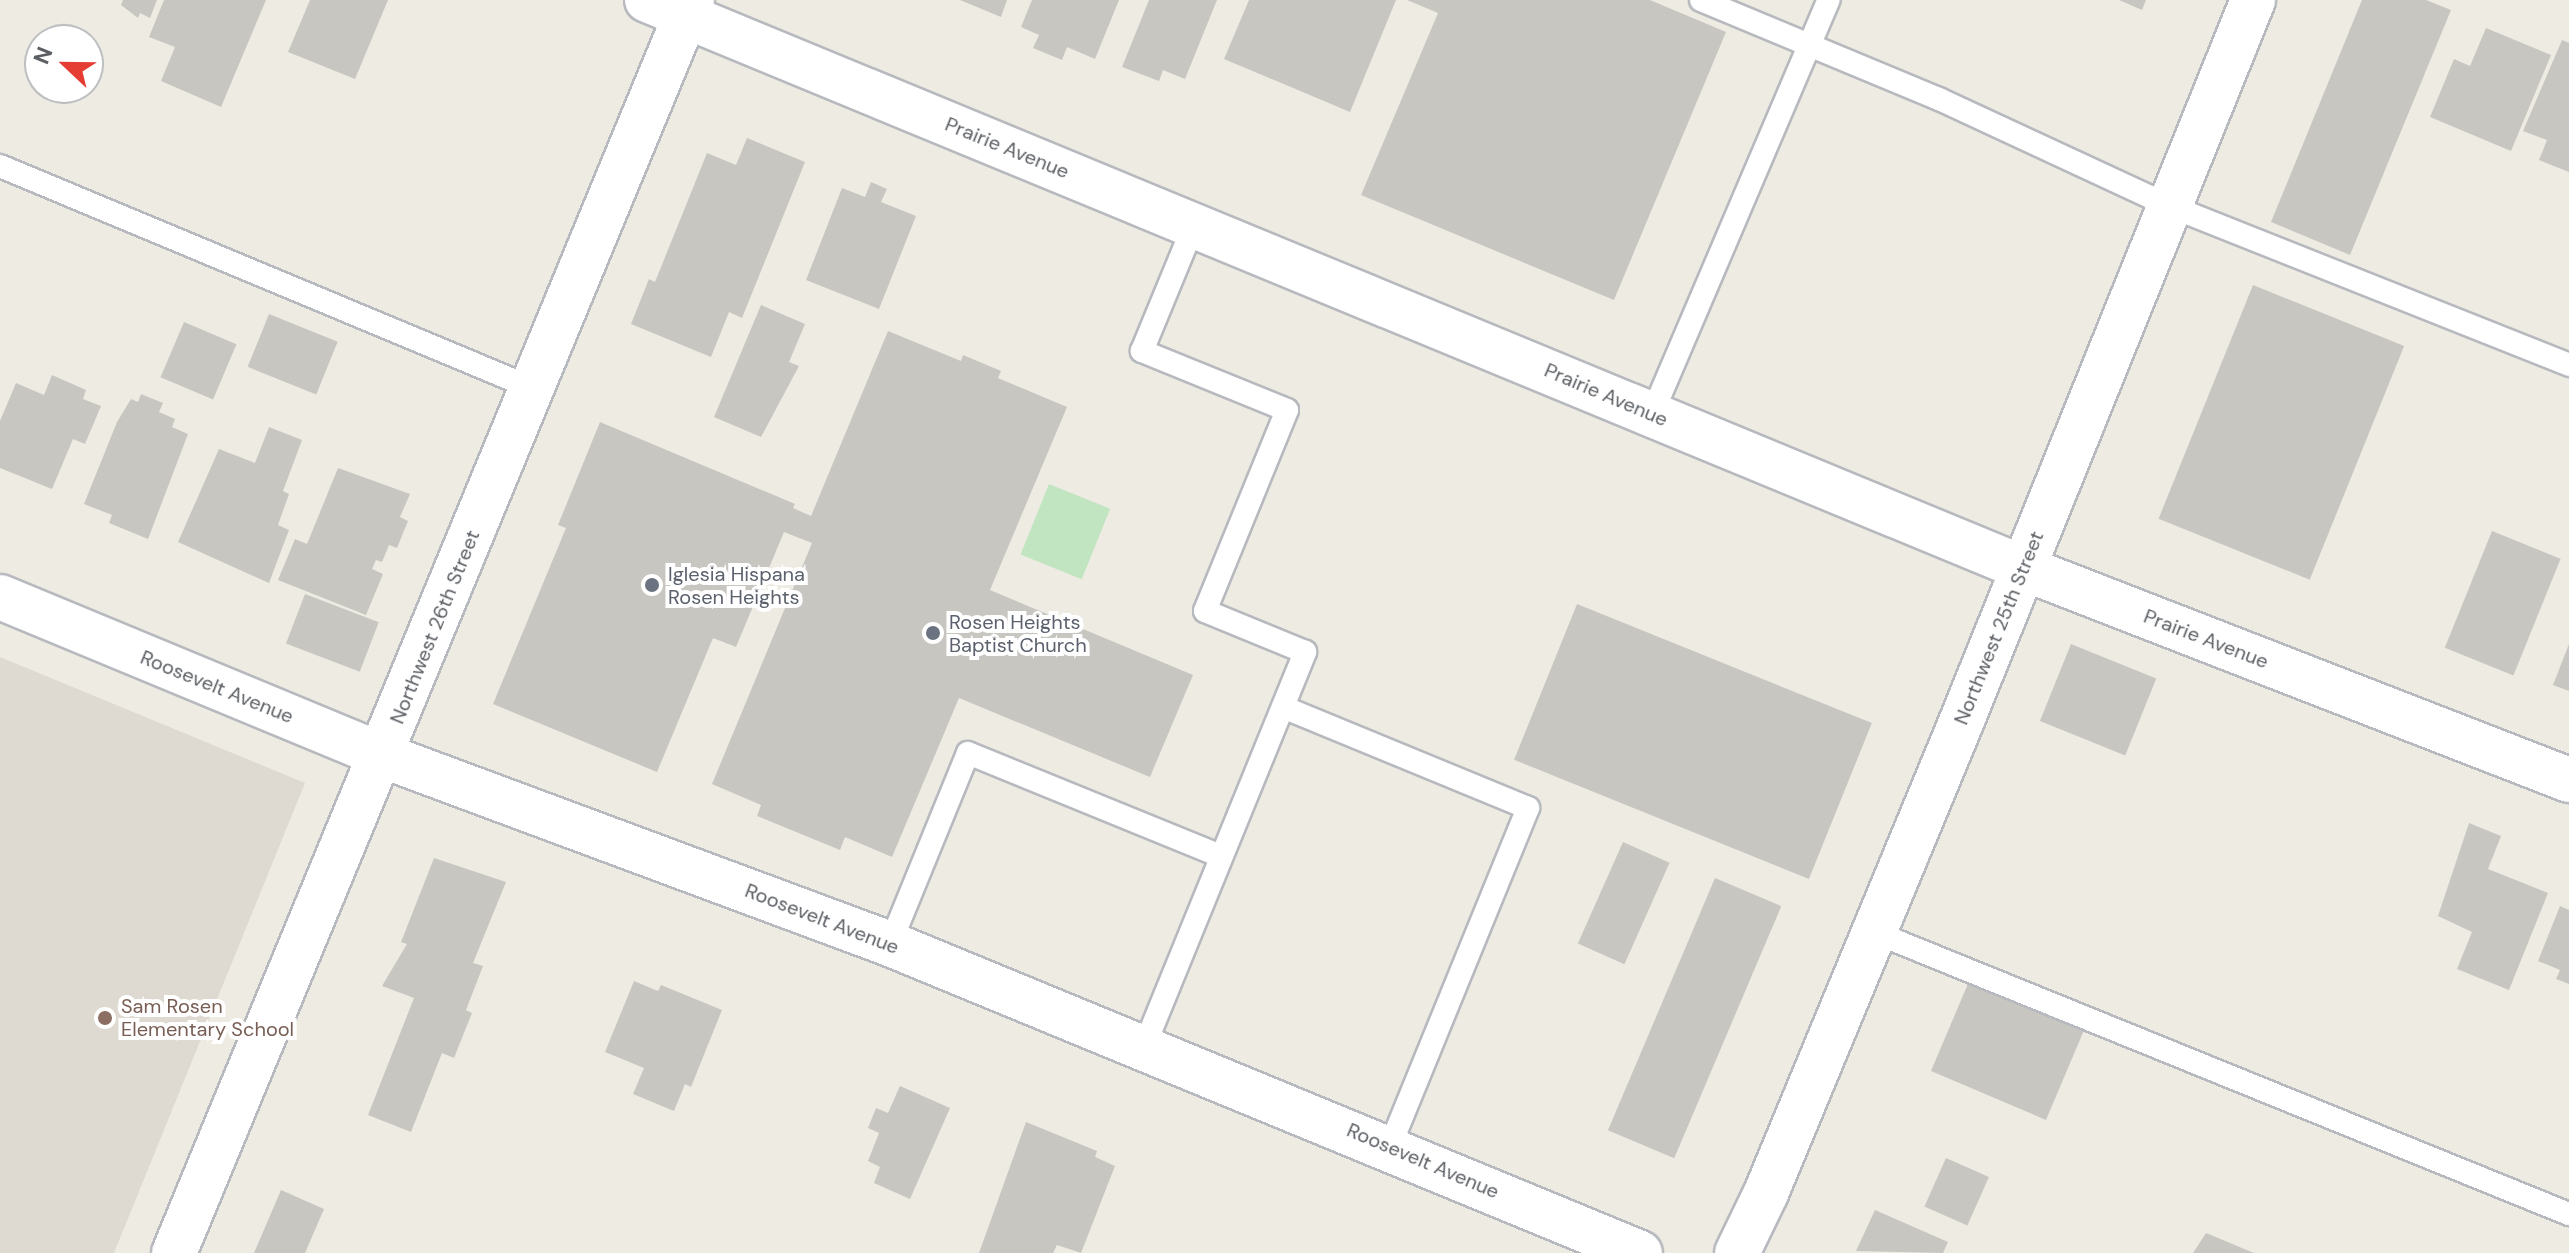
<!DOCTYPE html>
<style>
body{margin:0}
#map{position:relative;width:2569px;height:1253px;overflow:hidden;background:#eeebe3;font-family:"DM Sans",sans-serif}
div>[style]{position:absolute}
[style*='--x']{left:calc(var(--x)*1px);top:calc(var(--y)*1px);width:calc(var(--w)*1px);rotate:calc(var(--a)*1deg)}
.education>*{inset:0;background:#dedad1}
.green>*{inset:0;background:#c1e5c0;transform-origin:0 0}
.building>*{inset:0;background:#c8c6c1;transform-origin:0 0}
.roads{filter:drop-shadow(2px 0 #b6b9bd) drop-shadow(-2px 0 #b6b9bd) drop-shadow(0 2px #b6b9bd) drop-shadow(0 -2px #b6b9bd)}
.lane>*{height:22px;margin:-11px;padding:0 11px;transform-origin:11px;border-radius:11px;background:#fff}
.street>*{height:44px;margin:-22px;padding:0 22px;transform-origin:22px;border-radius:22px;background:#fff}
.secondary>*{height:44px;margin:-22px;padding:0 22px;transform-origin:22px;border-radius:22px;background:#fff}
.dots>*{width:22px;height:22px;translate:-50% -50%;box-sizing:border-box;border:4px solid #fff;border-radius:50%}
span{translate:-50% -50%;white-space:nowrap;text-align:center;line-height:1.15;-webkit-text-stroke:8px #fff;paint-order:stroke}
.street-label{font-size:20px;color:#5b5f64}
.worship-label{font-size:20px;color:#5b616d}
.left{translate:0 -50%;text-align:left}
.education-label{font-size:20px;color:#785e54}
.north{position:absolute;left:24px;top:24px;width:80px;height:80px;box-sizing:border-box;background:#fff;border:2px solid #bdbfc1;border-radius:50%;rotate:292deg;font-size:22px;font-weight:700;line-height:32px;text-align:center;color:#5b5f64}
.north::after{content:'';display:block;margin:auto;width:28px;height:36px;background:#e53c33;clip-path:polygon(50% 0,100% 100%,50% 72%,0 100%)}
</style>
<div id="map">
<div class="education">
<i style="clip-path:polygon(0 657px,305px 783px,114px 1253px,0 1253px)"></i>
</div>
<div class="green">
<i style="left:1049px;top:484px;width:66px;height:76px;rotate:22deg"></i>
</div>
<div class="building">
<i style="clip-path:polygon(123px 0,157px 0,150px 18px,140px 13px,138px 18px,121px 5px)"></i>
<i style="clip-path:polygon(164px 0,266px 0,221px 107px,161px 81px,175px 47px,149px 37px)"></i>
<i style="clip-path:polygon(310px 0,388px 0,355px 79px,288px 52px)"></i>
<i style="clip-path:polygon(960px 0,1007px 0,1001px 17px)"></i>
<i style="clip-path:polygon(1032px 0,1119px 0,1095px 59px,1067px 47px,1062px 60px,1033px 48px,1039px 35px,1021px 27px)"></i>
<i style="clip-path:polygon(1149px 0,1217px 0,1185px 79px,1163px 70px,1159px 81px,1122px 67px)"></i>
<i style="clip-path:polygon(1249px 0,1396px 0,1350px 112px,1224px 59px)"></i>
<i style="clip-path:polygon(1407px 0,1650px 0,1726px 32px,1614px 300px,1361px 195px,1438px 13px)"></i>
<i style="clip-path:polygon(2119px 0,2146px 0,2142px 10px)"></i>
<i style="clip-path:polygon(2362px 0,2426px 0,2451px 10px,2350px 255px,2271px 222px)"></i>
<i style="clip-path:polygon(2486px 28px,2551px 55px,2511px 151px,2430px 117px,2454px 59px,2470px 66px)"></i>
<i style="clip-path:polygon(2562px 40px,2569px 43px,2569px 172px,2539px 160px,2547px 140px,2523px 131px)"></i>
<i style="clip-path:polygon(747px 138px,805px 162px,742px 318px,729px 312px,711px 357px,631px 324px,649px 279px,655px 282px,707px 153px,736px 165px)"></i>
<i style="clip-path:polygon(871px 182px,887px 189px,881px 202px,916px 216px,879px 309px,806px 280px,842px 188px,865px 197px)"></i>
<i style="left:2253px;top:285px;width:163px;height:252px;rotate:22deg"></i>
<i style="clip-path:polygon(761px 305px,805px 324px,789px 362px,799px 366px,761px 437px,714px 417px)"></i>
<i style="left:269px;top:314px;width:74px;height:57px;rotate:22deg"></i>
<i style="left:184px;top:322px;width:57px;height:60px;rotate:23deg"></i>
<i style="clip-path:polygon(888px 331px,961px 361px,963px 355px,1001px 371px,998px 378px,1067px 407px,990px 590px,1193px 675px,1150px 777px,959px 698px,892px 857px,845px 837px,840px 850px,757px 816px,761px 805px,712px 784px,812px 543px,784px 532px,736px 647px,713px 638px,657px 772px,493px 704px,566px 528px,558px 525px,600px 422px,795px 504px,793px 508px,811px 516px)"></i>
<i style="clip-path:polygon(52px 375px,86px 390px,83px 399px,101px 406px,85px 444px,73px 439px,52px 489px,0 468px,0 421px,16px 383px,44px 395px)"></i>
<i style="clip-path:polygon(141px 394px,163px 403px,159px 412px,175px 419px,172px 427px,188px 434px,148px 539px,109px 523px,112px 515px,84px 504px,117px 422px,131px 399px,138px 402px)"></i>
<i style="clip-path:polygon(269px 427px,302px 440px,283px 491px,289px 494px,278px 525px,289px 530px,269px 583px,178px 542px,219px 449px,255px 463px)"></i>
<i style="clip-path:polygon(338px 468px,410px 494px,400px 517px,408px 521px,397px 548px,389px 545px,382px 562px,376px 560px,372px 569px,383px 574px,366px 615px,278px 580px,295px 539px,307px 544px)"></i>
<i style="left:2492px;top:531px;width:74px;height:126px;rotate:22deg"></i>
<i style="left:305px;top:594px;width:79px;height:53px;rotate:21deg"></i>
<i style="left:1577px;top:604px;width:318px;height:168px;rotate:22deg"></i>
<i style="left:2071px;top:644px;width:92px;height:83px;rotate:22deg"></i>
<i style="clip-path:polygon(2569px 644px,2569px 691px,2553px 685px)"></i>
<i style="clip-path:polygon(2469px 823px,2501px 836px,2488px 869px,2548px 893px,2509px 990px,2457px 969px,2472px 932px,2438px 916px)"></i>
<i style="left:1623px;top:842px;width:51px;height:111px;rotate:24deg"></i>
<i style="clip-path:polygon(434px 858px,506px 882px,473px 963px,483px 966px,466px 1010px,472px 1013px,454px 1058px,442px 1053px,411px 1132px,368px 1115px,414px 998px,382px 986px,407px 944px,401px 942px)"></i>
<i style="left:1715px;top:878px;width:72px;height:274px;rotate:23deg"></i>
<i style="clip-path:polygon(2560px 906px,2569px 910px,2569px 984px,2556px 979px,2560px 970px,2538px 961px)"></i>
<i style="left:1970px;top:979px;width:125px;height:100px;rotate:23deg"></i>
<i style="clip-path:polygon(634px 981px,658px 991px,661px 985px,722px 1010px,691px 1087px,685px 1084px,674px 1111px,633px 1094px,644px 1068px,605px 1052px)"></i>
<i style="clip-path:polygon(900px 1086px,950px 1108px,910px 1199px,874px 1183px,880px 1167px,868px 1161px,879px 1133px,868px 1128px,876px 1108px,888px 1113px)"></i>
<i style="clip-path:polygon(1026px 1122px,1097px 1151px,1095px 1157px,1115px 1166px,1081px 1253px,1057px 1245px,1053px 1253px,979px 1253px)"></i>
<i style="left:1946px;top:1158px;width:47px;height:53px;rotate:24deg"></i>
<i style="clip-path:polygon(281px 1190px,324px 1209px,305px 1253px,254px 1253px)"></i>
<i style="clip-path:polygon(1875px 1210px,1948px 1242px,1943px 1253px,1856px 1251px)"></i>
<i style="clip-path:polygon(2206px 1233px,2254px 1253px,2193px 1253px)"></i>
</div>
<div class="roads">
<div class="lane">
<i style="--x:1701;--y:0;--w:258;--a:22.6"></i>
<i style="--x:1939;--y:99;--w:255;--a:24.9"></i>
<i style="--x:2170;--y:206;--w:430;--a:21.7"></i>
<i style="--x:0;--y:166;--w:576;--a:22.65"></i>
<i style="--x:1652;--y:414;--w:450;--a:-66.9"></i>
<i style="--x:1283;--y:707;--w:265;--a:22.4"></i>
<i style="--x:1528;--y:808;--w:365;--a:112.2"></i>
<i style="--x:1874;--y:932;--w:750;--a:22.09"></i>
<i style="--x:890;--y:944;--w:206;--a:-67.8"></i>
<i style="--x:968;--y:753;--w:273;--a:22.2"></i>
<i style="--x:1144;--y:1047;--w:427;--a:-67.8"></i>
<i style="--x:1305;--y:652;--w:108;--a:-157.7"></i>
<i style="--x:1205;--y:611;--w:217;--a:-67.8"></i>
<i style="--x:1287;--y:410;--w:157;--a:-157.9"></i>
<i style="--x:1142;--y:351;--w:136;--a:-67.6"></i>
</div>
<div class="street">
<i style="--x:647;--y:0;--w:1489;--a:22.43"></i>
<i style="--x:2023;--y:568;--w:586;--a:21.22"></i>
<i style="--x:0;--y:597;--w:416;--a:22.5"></i>
<i style="--x:384;--y:756;--w:540;--a:20.38"></i>
<i style="--x:890;--y:944;--w:811;--a:22.39"></i>
<i style="--x:174;--y:1253;--w:1356;--a:-67.54"></i>
</div>
<div class="secondary">
<i style="--x:1737;--y:1253;--w:67;--a:-64.2"></i>
<i style="--x:1766;--y:1193;--w:507;--a:-67.48"></i>
<i style="--x:1960;--y:725;--w:782;--a:-67.99"></i>
</div>
</div>
<div class="dots">
<i style="left:652px;top:585px;background:#6b7280"></i>
<i style="left:933px;top:633px;background:#6b7280"></i>
<i style="left:105px;top:1018px;background:#8d6e63"></i>
</div>
<div class="street-label">
<span style="left:1007px;top:148px;rotate:22deg">Prairie Avenue</span>
<span style="left:1606px;top:395px;rotate:23deg">Prairie Avenue</span>
<span style="left:435px;top:627px;rotate:-68deg">Northwest 26th Street</span>
<span style="left:1999px;top:628px;rotate:-68deg">Northwest 25th Street</span>
<span style="left:2206px;top:639px;rotate:21deg">Prairie Avenue</span>
<span style="left:217px;top:687px;rotate:22deg">Roosevelt Avenue</span>
<span style="left:822px;top:919px;rotate:21deg">Roosevelt Avenue</span>
<span style="left:1423px;top:1161px;rotate:23deg">Roosevelt Avenue</span>
</div>
<div class="worship-label">
<span class="left" style="left:668px;top:586px">Iglesia Hispana<br>Rosen Heights</span>
<span class="left" style="left:949px;top:634px">Rosen Heights<br>Baptist Church</span>
</div>
<div class="education-label">
<span class="left" style="left:121px;top:1018px">Sam Rosen<br>Elementary School</span>
</div>
<div class="north">N</div>
</div>
